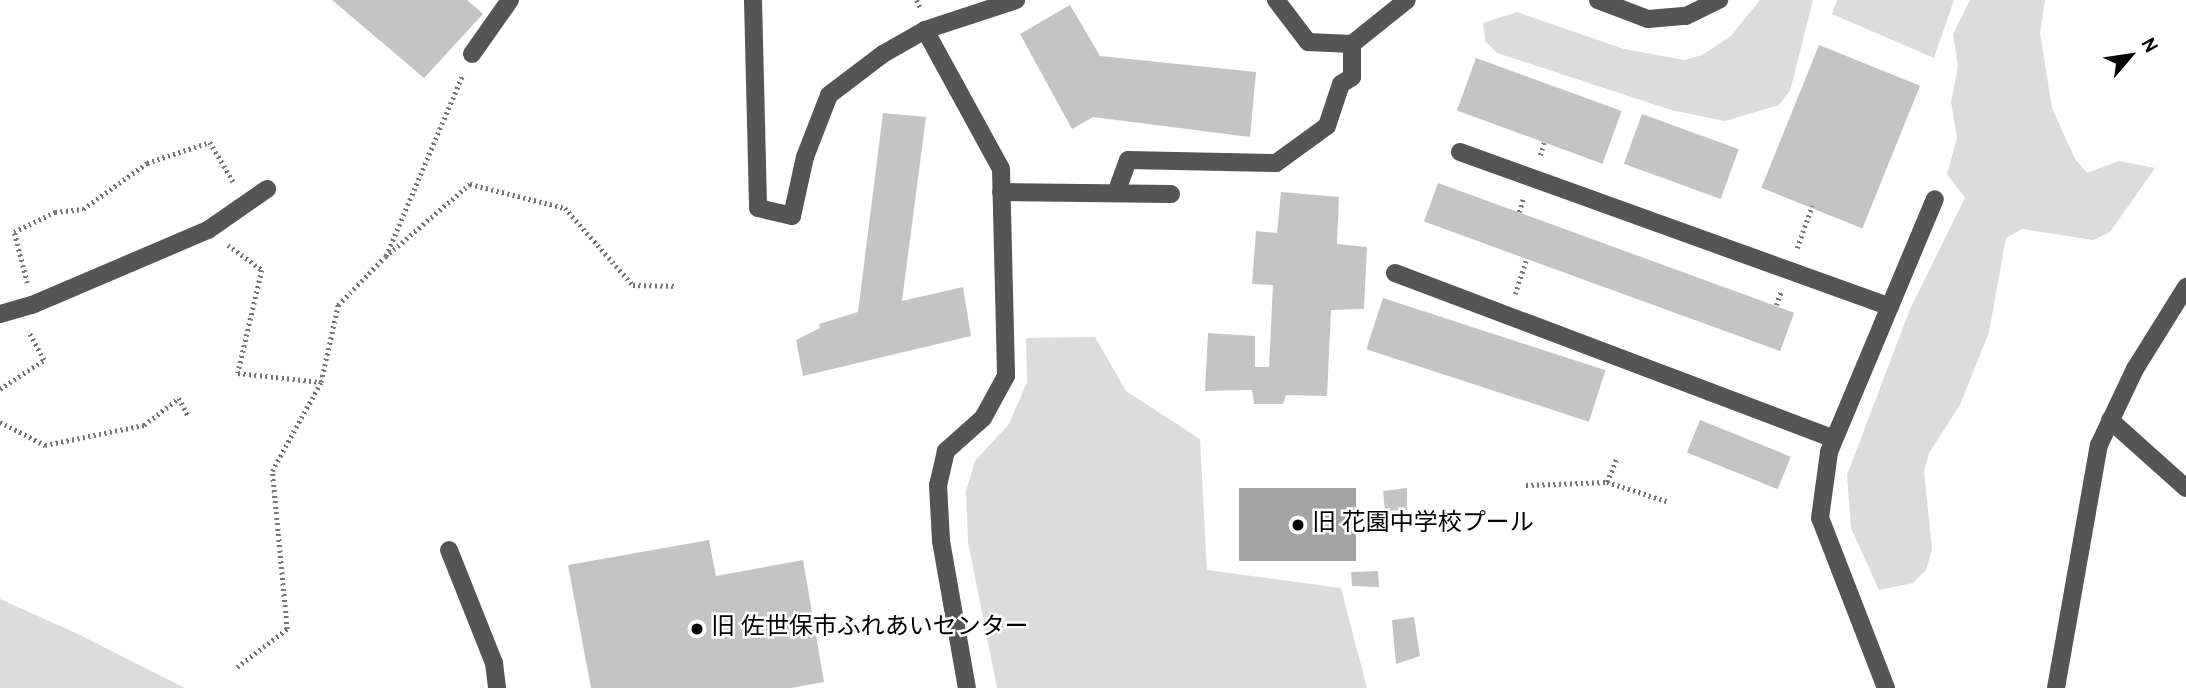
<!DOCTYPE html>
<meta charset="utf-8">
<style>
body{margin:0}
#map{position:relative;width:2186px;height:688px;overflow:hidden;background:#fff;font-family:Overpass,"Noto Sans JP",sans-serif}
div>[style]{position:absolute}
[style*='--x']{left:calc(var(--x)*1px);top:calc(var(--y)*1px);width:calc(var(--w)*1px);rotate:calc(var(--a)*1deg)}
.green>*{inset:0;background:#dcdcdc}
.water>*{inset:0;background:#a3a3a3;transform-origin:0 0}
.building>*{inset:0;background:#c4c4c4;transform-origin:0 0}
.path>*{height:4.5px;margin-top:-2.25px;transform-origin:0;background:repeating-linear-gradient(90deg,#777 0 2px,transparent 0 5.5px)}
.minor>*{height:18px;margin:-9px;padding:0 9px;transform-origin:9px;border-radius:9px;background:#555}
.dots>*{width:19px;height:19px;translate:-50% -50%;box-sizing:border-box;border:4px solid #fff;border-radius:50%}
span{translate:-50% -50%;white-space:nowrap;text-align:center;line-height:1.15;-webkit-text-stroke:5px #fff;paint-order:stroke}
.poi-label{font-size:24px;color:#000}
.left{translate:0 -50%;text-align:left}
.north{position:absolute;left:2095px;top:21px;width:70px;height:70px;-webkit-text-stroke:5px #fff;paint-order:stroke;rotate:61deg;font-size:19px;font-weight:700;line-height:28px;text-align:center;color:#000}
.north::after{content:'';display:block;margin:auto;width:24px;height:32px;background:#000;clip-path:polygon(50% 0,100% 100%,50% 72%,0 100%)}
</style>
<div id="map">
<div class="green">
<i style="clip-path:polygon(1760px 0,1813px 0,1790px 91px,1779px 105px,1725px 121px,1671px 110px,1497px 53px,1485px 41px,1483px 23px,1517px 12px,1624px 49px,1684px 60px,1702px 55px,1731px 36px)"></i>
<i style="clip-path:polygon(1837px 0,1954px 0,1934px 58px,1832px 14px)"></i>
<i style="clip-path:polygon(1970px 0,2045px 0,2040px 33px,2052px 108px,2075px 159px,2087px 173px,2119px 161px,2155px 168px,2110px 232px,2093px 240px,2022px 229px,2006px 238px,1989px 332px,1960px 405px,1929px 453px,1924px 471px,1932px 550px,1926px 570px,1913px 583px,1879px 590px,1851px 528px,1847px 475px,1910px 309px,1965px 198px,1947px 174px,1957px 138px,1951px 102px,1958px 67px,1953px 34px)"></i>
<i style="clip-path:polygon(1095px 337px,1126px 391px,1200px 439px,1207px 570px,1341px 588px,1367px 688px,997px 688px,968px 542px,966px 491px,975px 461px,1009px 424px,1027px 382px,1026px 338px)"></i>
<i style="clip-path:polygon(0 599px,78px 634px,185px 688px,0 688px)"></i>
</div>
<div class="water">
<i style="left:1239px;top:488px;width:117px;height:73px"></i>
</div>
<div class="building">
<i style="clip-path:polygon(332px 0,467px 0,483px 14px,424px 78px)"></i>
<i style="clip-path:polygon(1070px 5px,1100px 56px,1256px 72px,1250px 137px,1093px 117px,1072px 129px,1020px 34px)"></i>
<i style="left:1819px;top:45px;width:109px;height:154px;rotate:22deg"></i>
<i style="left:1476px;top:58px;width:155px;height:56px;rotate:20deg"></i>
<i style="clip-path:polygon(883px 113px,926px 117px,902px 301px,963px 287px,971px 336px,803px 376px,796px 340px,820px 328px,819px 324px,858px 312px)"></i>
<i style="left:1642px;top:114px;width:103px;height:53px;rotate:20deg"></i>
<i style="left:1438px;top:183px;width:379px;height:41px;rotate:20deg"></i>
<i style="clip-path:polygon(1281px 192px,1339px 197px,1337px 244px,1367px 247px,1364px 309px,1331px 310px,1327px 396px,1286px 395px,1283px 404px,1254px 404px,1252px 390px,1205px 391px,1208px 333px,1255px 336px,1255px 367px,1269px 367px,1273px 285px,1252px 284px,1256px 231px,1277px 233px)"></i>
<i style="left:1383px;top:298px;width:234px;height:54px;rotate:18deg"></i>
<i style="left:1700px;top:420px;width:98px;height:35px;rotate:22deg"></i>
<i style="clip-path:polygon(1407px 488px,1407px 510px,1385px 511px,1383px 491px)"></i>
<i style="clip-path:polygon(709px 540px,716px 576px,803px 560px,824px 682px,791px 688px,591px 688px,568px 565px)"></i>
<i style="clip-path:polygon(1378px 571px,1379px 587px,1352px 586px,1351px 572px)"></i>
<i style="clip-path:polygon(1414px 617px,1420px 656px,1396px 664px,1392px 620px)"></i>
</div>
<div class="path">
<i style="--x:917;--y:0;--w:10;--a:66"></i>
<i style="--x:1540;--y:155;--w:13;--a:-72"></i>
<i style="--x:1519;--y:212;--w:14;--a:-73"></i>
<i style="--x:228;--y:245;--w:42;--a:36.3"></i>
<i style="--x:262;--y:270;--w:106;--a:103.1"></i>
<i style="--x:238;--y:373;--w:83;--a:6.2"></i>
<i style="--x:1797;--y:248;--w:45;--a:-70.3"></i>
<i style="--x:386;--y:256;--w:198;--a:-67.1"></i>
<i style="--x:27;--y:283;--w:53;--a:-104.3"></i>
<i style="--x:14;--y:232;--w:46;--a:-26"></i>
<i style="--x:55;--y:212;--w:28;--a:-6"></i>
<i style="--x:83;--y:209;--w:79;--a:-35.7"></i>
<i style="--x:147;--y:163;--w:66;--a:-18.4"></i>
<i style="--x:210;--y:142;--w:48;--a:59.7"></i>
<i style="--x:1515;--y:294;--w:38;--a:-72"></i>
<i style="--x:1776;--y:305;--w:14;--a:-69"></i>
<i style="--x:0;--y:389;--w:53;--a:-33.4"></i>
<i style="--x:44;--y:360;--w:33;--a:-119"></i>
<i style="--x:0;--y:422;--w:51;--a:27.1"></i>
<i style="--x:45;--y:445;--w:101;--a:-11.4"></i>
<i style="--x:144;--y:425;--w:44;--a:-37.6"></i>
<i style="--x:179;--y:398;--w:22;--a:63"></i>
<i style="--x:1607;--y:482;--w:27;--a:-68"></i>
<i style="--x:1526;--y:485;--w:81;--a:-2.1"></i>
<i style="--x:1607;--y:482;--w:65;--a:17.9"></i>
<i style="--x:237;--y:667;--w:63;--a:-37.2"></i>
<i style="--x:287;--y:629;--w:159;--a:-95.4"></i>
<i style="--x:272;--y:471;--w:102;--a:-61.2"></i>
<i style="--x:321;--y:382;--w:79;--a:-77.6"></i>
<i style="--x:338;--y:305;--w:67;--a:-45.6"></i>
<i style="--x:385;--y:257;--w:112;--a:-40.7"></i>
<i style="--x:470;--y:184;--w:98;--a:14.2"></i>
<i style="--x:565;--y:208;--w:103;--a:48.6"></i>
<i style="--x:633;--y:285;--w:44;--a:1.3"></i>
</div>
<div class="minor">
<i style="--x:753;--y:0;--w:208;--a:88.6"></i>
<i style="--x:758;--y:208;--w:35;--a:13"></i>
<i style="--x:792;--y:216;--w:60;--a:-77.6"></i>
<i style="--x:805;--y:157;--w:66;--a:-68.8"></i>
<i style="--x:829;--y:95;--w:68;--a:-37.2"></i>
<i style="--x:883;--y:54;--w:48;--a:-29.7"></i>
<i style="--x:925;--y:30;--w:158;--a:61.3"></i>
<i style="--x:1001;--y:169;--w:207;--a:88.6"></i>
<i style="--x:1006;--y:376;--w:48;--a:118.7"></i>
<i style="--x:983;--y:418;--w:50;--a:138.3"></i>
<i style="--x:946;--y:451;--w:35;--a:103"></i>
<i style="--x:938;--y:485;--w:56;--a:86.9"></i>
<i style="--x:941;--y:541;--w:149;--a:80"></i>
<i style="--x:1276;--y:0;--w:53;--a:52.7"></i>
<i style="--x:1308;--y:42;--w:44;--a:2.6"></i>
<i style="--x:1352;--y:44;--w:70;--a:-38.7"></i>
<i style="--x:1598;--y:0;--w:53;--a:20.8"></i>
<i style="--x:1648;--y:19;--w:38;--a:-5"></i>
<i style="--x:1686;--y:16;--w:37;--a:-26"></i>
<i style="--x:925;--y:30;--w:96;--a:-18.2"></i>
<i style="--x:472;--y:54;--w:66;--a:-54.9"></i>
<i style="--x:1460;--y:152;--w:457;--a:19.8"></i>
<i style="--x:1001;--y:192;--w:170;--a:0.7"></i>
<i style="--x:1116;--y:193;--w:35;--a:-70"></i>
<i style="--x:1128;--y:160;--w:148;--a:1.2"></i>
<i style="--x:1276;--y:163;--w:63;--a:-36"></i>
<i style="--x:1327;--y:126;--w:44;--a:-71.6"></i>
<i style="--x:1341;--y:84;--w:13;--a:-32"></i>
<i style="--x:1352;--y:77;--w:33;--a:-90"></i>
<i style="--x:1395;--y:273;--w:469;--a:20.7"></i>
<i style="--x:0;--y:314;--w:33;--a:-16"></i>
<i style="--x:32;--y:305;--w:191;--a:-23.1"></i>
<i style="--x:208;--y:230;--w:72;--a:-34.8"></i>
<i style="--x:2110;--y:420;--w:102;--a:41.8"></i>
<i style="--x:449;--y:550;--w:122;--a:68.3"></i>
<i style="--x:494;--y:663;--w:25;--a:83"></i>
<i style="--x:1886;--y:688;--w:182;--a:-111.2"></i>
<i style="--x:1820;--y:518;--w:67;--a:-82.2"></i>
<i style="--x:1829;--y:452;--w:274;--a:-67.3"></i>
<i style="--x:2056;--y:688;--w:247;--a:-80"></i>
<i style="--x:2099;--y:445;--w:84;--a:-64.7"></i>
<i style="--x:2135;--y:369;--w:97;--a:-58.1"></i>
</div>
<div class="dots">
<i style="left:1298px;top:525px;background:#000"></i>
<i style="left:697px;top:629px;background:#000"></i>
</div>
<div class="poi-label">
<span class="left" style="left:1312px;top:525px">旧 花園中学校プール</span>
<span class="left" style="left:711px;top:629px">旧 佐世保市ふれあいセンター</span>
</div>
<div class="north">N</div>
</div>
